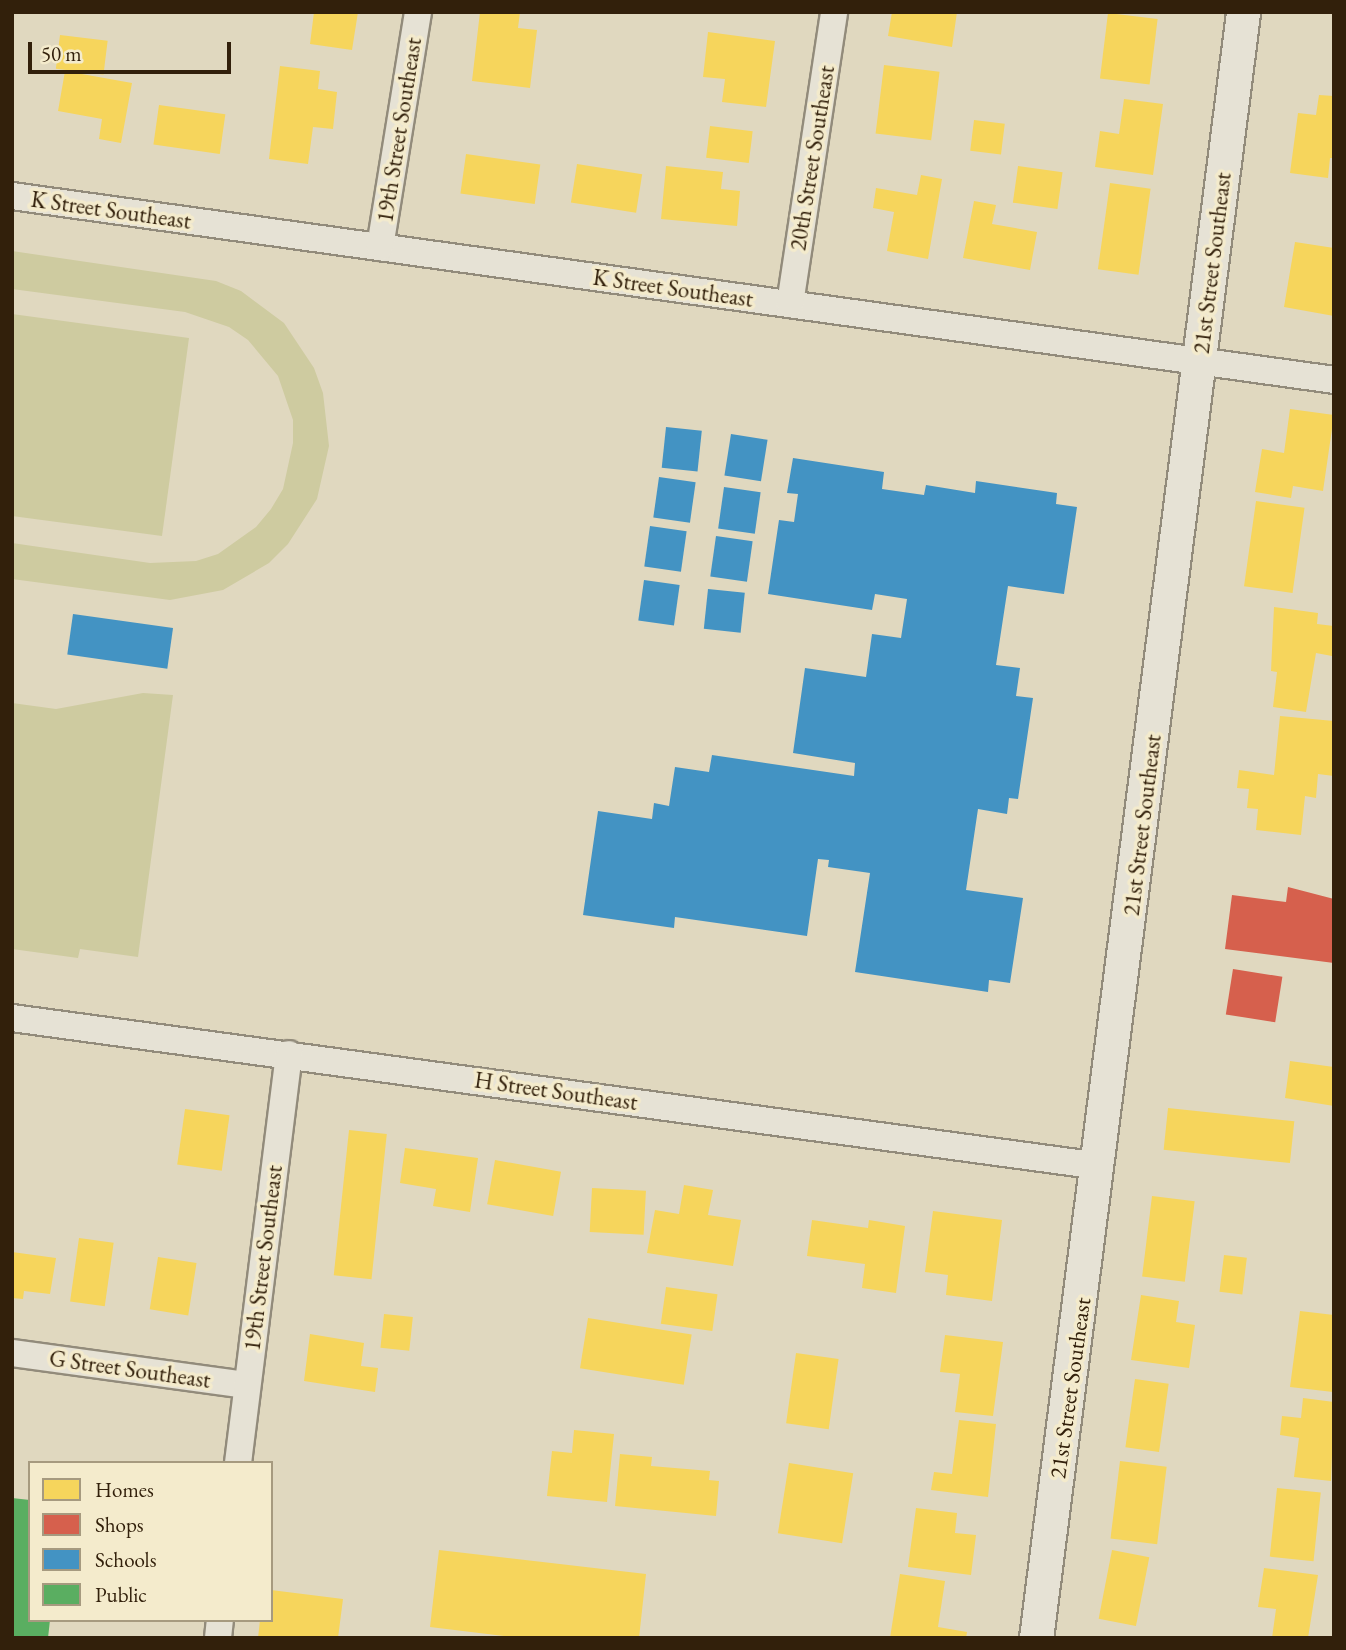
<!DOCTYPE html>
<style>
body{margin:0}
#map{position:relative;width:1346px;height:1650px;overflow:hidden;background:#e0d8bf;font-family:"EB Garamond",serif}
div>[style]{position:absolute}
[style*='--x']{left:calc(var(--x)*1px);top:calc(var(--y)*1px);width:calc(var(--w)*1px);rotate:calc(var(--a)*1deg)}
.green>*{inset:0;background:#cecba0}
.homes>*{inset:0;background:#f6d55c;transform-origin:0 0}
.shops>*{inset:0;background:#d6604d;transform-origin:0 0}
.schools>*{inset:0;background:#4393c3;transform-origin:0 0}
.public>*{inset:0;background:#5aae61}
.roads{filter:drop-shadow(2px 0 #928b7b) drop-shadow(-2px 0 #928b7b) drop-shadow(0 2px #928b7b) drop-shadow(0 -2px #928b7b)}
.minor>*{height:26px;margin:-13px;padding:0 13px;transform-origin:13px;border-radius:13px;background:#e6e2d5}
.tertiary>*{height:33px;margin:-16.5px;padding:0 16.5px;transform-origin:16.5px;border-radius:16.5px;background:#e6e2d5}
span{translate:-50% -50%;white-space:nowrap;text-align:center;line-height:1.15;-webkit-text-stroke:7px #f4ebcc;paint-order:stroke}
.street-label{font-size:23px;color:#32200b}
.frame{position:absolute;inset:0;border:14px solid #32200b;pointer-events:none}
.legend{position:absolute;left:28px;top:1461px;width:245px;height:161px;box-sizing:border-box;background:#f4ebcc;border:2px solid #a69a7f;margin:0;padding:9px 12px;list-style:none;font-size:21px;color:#32200b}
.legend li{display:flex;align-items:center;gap:14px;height:35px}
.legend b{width:35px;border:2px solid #a69a7f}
.scale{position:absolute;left:28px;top:42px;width:203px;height:32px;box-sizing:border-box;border:4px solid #32200b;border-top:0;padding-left:9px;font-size:21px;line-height:24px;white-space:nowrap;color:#32200b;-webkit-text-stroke:5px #f4ebcc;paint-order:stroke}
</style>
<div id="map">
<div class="green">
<i style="clip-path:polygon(12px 251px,216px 281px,241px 291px,284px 323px,314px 368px,323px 393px,329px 446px,317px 499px,288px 544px,269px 563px,223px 590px,170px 600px,12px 579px,12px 543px,150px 563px,196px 561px,218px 554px,256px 527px,271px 509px,283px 489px,293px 443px,293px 420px,278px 376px,248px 340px,229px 327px,185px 312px,12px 289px)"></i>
<i style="clip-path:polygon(12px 314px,189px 338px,162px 536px,12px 516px)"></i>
<i style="clip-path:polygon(143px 693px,173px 695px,138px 957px,80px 949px,78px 958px,12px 949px,12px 703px,56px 709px)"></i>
</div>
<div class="homes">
<i style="clip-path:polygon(314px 12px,358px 12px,352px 50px,310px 44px)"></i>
<i style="clip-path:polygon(480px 12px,520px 12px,518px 28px,537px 30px,530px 88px,472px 81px)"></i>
<i style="clip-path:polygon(892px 12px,957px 12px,952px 47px,888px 36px)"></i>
<i style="left:1108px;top:13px;width:50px;height:66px;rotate:7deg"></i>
<i style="clip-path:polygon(708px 32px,775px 41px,766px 107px,722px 102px,725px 79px,703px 77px)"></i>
<i style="left:60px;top:35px;width:48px;height:34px;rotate:7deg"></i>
<i style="left:884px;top:65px;width:56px;height:69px;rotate:7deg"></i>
<i style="clip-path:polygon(280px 66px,320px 71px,318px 89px,337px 92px,333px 129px,313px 127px,308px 164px,269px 159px)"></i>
<i style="clip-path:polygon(65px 71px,132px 83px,121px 143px,99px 139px,102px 119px,58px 111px)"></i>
<i style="clip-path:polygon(1319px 95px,1334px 96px,1334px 158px,1330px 158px,1328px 178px,1290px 173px,1298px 113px,1316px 115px)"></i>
<i style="clip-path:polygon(1124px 99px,1163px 104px,1153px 175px,1095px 167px,1100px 131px,1119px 134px)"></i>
<i style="left:159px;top:105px;width:67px;height:40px;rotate:8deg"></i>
<i style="left:974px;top:120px;width:31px;height:31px;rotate:7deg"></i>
<i style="left:710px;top:126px;width:43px;height:32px;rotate:7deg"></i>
<i style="left:466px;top:154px;width:75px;height:40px;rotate:8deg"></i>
<i style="left:577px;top:164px;width:66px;height:39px;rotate:9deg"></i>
<i style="clip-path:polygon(666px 166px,723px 172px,721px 189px,740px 191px,737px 226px,661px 219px)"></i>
<i style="left:1018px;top:166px;width:45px;height:37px;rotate:8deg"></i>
<i style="clip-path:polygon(921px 175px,942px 179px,928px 259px,887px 251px,894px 212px,873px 208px,876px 188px,917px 195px)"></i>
<i style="left:1110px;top:183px;width:41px;height:87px;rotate:8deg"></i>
<i style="clip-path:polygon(974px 201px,996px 205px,992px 224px,1037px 232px,1030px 270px,963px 258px)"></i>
<i style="clip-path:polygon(1295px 242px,1334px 248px,1334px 316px,1284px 307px)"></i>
<i style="clip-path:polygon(1290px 409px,1334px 415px,1323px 491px,1293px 486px,1291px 498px,1255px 492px,1262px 449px,1284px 453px)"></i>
<i style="left:1256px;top:501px;width:49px;height:86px;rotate:8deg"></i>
<i style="clip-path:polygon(1274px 607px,1318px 613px,1317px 624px,1334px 626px,1332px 656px,1316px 653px,1306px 712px,1273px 707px,1277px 672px,1271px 671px)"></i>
<i style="clip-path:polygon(1280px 716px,1334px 721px,1334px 776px,1318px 774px,1316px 798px,1305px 796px,1301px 835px,1256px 830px,1258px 809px,1247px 808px,1249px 789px,1237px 788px,1239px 770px,1274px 775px)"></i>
<i style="clip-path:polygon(1290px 1061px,1334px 1067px,1334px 1106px,1285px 1098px)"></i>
<i style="left:1168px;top:1108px;width:127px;height:42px;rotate:6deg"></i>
<i style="left:185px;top:1109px;width:45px;height:56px;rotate:8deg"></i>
<i style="left:349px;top:1130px;width:38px;height:146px;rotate:6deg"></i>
<i style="clip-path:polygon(405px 1148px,478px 1158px,470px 1212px,433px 1206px,436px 1189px,400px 1183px)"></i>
<i style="left:495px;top:1160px;width:67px;height:45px;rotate:10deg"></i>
<i style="clip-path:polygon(684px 1185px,713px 1190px,708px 1215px,741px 1220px,733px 1266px,647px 1253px,655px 1210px,679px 1214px)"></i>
<i style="left:592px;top:1188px;width:54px;height:44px;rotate:3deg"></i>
<i style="left:1152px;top:1196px;width:43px;height:81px;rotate:7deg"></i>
<i style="clip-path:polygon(933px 1211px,1002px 1220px,992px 1301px,946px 1295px,948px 1275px,925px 1272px)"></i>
<i style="clip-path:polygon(812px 1220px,868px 1228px,869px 1220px,905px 1226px,896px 1293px,862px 1288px,865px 1264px,807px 1256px)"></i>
<i style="left:79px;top:1238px;width:35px;height:64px;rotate:8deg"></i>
<i style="clip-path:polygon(12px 1252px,56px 1258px,50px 1294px,24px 1291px,23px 1299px,12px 1298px)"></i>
<i style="left:1224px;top:1255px;width:23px;height:37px;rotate:7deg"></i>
<i style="left:158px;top:1257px;width:39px;height:53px;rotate:9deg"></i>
<i style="left:666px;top:1287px;width:52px;height:37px;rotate:8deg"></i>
<i style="clip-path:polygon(1141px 1295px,1179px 1301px,1176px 1322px,1195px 1325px,1189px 1368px,1131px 1360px)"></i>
<i style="clip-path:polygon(1300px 1311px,1334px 1315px,1333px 1392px,1290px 1387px)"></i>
<i style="left:384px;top:1314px;width:29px;height:34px;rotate:6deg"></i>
<i style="left:588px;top:1318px;width:105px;height:51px;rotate:9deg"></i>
<i style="clip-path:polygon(310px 1334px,364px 1343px,361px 1366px,378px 1368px,375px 1392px,304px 1381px)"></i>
<i style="clip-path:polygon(945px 1335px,1003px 1342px,993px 1416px,955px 1412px,960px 1374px,940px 1372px)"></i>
<i style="left:796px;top:1353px;width:43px;height:71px;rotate:8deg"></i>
<i style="left:1135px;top:1379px;width:34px;height:69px;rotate:8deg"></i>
<i style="clip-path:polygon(1303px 1398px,1334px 1402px,1331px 1481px,1294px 1477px,1299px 1438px,1280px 1435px,1282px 1416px,1301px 1418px)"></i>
<i style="clip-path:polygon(959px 1420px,996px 1424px,988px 1497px,931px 1490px,934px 1472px,952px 1474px)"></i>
<i style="clip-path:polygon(574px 1430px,614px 1434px,607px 1502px,547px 1496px,552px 1451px,572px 1453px)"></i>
<i style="clip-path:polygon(620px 1454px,652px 1457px,651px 1466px,710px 1471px,709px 1480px,719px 1481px,716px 1516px,615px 1506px)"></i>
<i style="left:1120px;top:1461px;width:47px;height:78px;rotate:7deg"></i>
<i style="left:789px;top:1463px;width:65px;height:71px;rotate:9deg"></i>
<i style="left:1277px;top:1488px;width:44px;height:69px;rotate:6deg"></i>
<i style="clip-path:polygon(916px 1508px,957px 1513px,955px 1533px,976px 1535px,971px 1575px,908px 1567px)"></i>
<i style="clip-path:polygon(439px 1550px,646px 1574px,639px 1638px,520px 1638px,430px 1627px)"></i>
<i style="left:1112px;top:1550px;width:38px;height:70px;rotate:11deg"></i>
<i style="clip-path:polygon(1264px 1568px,1318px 1575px,1308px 1638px,1272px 1638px,1276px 1609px,1258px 1607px)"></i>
<i style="clip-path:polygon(900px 1574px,945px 1581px,938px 1627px,967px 1632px,966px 1638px,890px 1638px)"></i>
<i style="clip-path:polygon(271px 1590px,343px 1599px,338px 1638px,258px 1638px,260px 1620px,271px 1620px)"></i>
</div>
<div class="shops">
<i style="clip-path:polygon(1288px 887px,1334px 899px,1334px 963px,1225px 949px,1232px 895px,1286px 902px)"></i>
<i style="left:1233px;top:969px;width:50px;height:46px;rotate:9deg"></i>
</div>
<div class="schools">
<i style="left:666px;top:427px;width:36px;height:41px;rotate:6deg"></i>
<i style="left:731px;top:434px;width:37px;height:42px;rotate:9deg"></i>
<i style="clip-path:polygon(793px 458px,884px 472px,882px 489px,924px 495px,926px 485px,975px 493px,976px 481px,1057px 493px,1056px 504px,1077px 507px,1064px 594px,1008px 586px,996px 665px,1020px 668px,1016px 696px,1033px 698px,1018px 799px,1009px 798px,1007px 814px,978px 809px,966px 890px,1023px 898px,1010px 983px,989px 980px,988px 992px,855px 972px,870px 873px,828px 867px,829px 860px,818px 859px,807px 936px,675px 917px,674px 928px,583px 915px,598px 811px,652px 819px,654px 803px,669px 806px,675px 767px,709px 772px,712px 755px,854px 776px,855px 763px,793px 753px,805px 668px,866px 677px,872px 634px,901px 638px,907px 599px,875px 594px,872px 610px,768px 594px,779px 520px,794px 522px,798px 494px,787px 493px)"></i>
<i style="left:659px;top:477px;width:37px;height:41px;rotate:8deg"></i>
<i style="left:724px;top:487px;width:37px;height:42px;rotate:8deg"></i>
<i style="left:650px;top:526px;width:37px;height:41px;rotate:8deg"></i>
<i style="left:716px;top:536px;width:37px;height:41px;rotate:8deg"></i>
<i style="left:644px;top:580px;width:36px;height:41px;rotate:8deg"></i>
<i style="left:708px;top:589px;width:37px;height:40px;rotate:6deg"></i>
<i style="left:73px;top:614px;width:101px;height:41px;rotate:8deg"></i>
</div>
<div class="public">
<i style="clip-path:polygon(12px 1498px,30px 1500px,30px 1620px,50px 1620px,48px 1638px,12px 1638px)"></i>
</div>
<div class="roads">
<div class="minor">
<i style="--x:12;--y:196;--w:1335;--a:7.92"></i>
<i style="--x:380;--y:247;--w:238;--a:-80.8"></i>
<i style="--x:790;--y:304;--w:295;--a:-81.4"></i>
<i style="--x:12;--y:1018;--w:1097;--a:7.75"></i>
<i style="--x:12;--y:1353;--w:237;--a:7.8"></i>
<i style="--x:238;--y:1463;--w:412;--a:-82.9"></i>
<i style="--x:218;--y:1638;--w:18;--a:-84"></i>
</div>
<div class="tertiary">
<i style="--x:1036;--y:1638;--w:1639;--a:-82.74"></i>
</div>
</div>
<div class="street-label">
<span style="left:399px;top:130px;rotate:-81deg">19th Street Southeast</span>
<span style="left:812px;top:158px;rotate:-81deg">20th Street Southeast</span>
<span style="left:111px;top:210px;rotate:8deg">K Street Southeast</span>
<span style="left:1212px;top:263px;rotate:-83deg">21st Street Southeast</span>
<span style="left:673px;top:288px;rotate:8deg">K Street Southeast</span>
<span style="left:1142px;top:825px;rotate:-83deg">21st Street Southeast</span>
<span style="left:556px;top:1091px;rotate:8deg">H Street Southeast</span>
<span style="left:263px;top:1258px;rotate:-83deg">19th Street Southeast</span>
<span style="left:130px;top:1369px;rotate:8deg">G Street Southeast</span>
<span style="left:1070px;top:1388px;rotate:-82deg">21st Street Southeast</span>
</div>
<div class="frame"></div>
<ul class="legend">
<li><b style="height:19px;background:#f6d55c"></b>Homes</li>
<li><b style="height:19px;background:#d6604d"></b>Shops</li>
<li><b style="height:19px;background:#4393c3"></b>Schools</li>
<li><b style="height:19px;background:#5aae61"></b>Public</li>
</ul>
<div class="scale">50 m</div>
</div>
